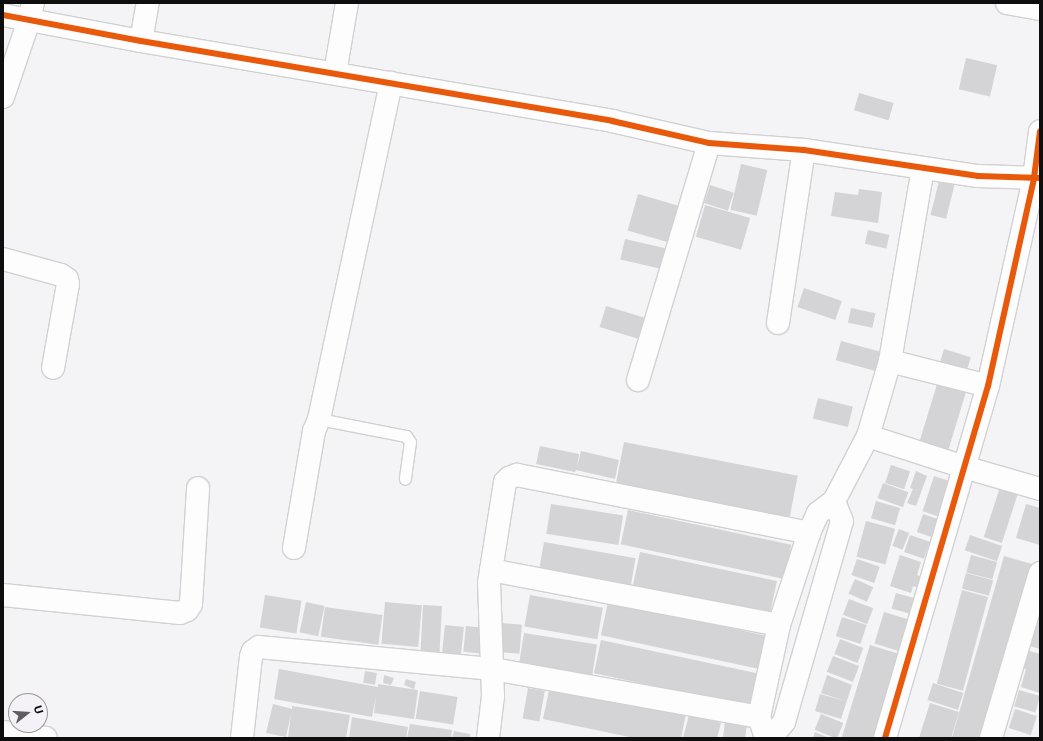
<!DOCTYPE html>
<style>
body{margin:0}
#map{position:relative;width:1043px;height:741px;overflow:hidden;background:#f4f3f5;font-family:Inter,sans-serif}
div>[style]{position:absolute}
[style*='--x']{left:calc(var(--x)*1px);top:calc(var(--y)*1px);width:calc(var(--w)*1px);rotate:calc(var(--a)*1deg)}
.building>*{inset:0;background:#d4d3d5;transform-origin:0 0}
.roads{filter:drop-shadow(1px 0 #d2d1d2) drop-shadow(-1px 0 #d2d1d2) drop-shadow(0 1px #d2d1d2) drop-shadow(0 -1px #d2d1d2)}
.service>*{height:11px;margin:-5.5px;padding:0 5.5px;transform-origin:5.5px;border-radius:5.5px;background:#fdfdfe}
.minor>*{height:22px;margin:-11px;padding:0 11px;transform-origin:11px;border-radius:11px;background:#fdfdfe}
.cycleway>*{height:6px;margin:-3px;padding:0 3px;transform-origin:3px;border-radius:3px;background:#e8590c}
span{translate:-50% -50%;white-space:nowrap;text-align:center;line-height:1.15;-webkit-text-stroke:3.5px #f4f2f6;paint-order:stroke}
.frame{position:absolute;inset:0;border:4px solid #0e0e0f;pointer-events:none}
.north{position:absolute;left:8px;top:693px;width:40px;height:40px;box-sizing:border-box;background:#f4f2f6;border:1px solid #98979a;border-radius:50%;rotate:73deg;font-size:11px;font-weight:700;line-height:16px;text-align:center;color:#0e0e0f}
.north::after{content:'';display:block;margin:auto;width:14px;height:18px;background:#5e5e60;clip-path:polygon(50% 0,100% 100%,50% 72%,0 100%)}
</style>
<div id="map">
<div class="building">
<i style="left:966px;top:58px;width:32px;height:32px;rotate:13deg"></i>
<i style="left:859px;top:93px;width:36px;height:18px;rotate:16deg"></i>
<i style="left:741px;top:164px;width:27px;height:47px;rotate:13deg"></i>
<i style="left:939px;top:181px;width:16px;height:35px;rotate:14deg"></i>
<i style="left:710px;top:185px;width:25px;height:19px;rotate:18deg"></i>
<i style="clip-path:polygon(859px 189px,882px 192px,878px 223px,831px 216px,835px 192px,858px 195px)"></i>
<i style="left:638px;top:194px;width:44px;height:38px;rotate:16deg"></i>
<i style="left:705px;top:205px;width:47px;height:33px;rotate:16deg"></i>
<i style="left:868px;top:230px;width:22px;height:14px;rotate:13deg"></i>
<i style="left:625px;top:239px;width:46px;height:21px;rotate:13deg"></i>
<i style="left:804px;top:288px;width:40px;height:20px;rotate:19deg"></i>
<i style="left:606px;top:306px;width:48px;height:22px;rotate:17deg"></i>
<i style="left:851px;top:308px;width:25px;height:15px;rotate:12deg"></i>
<i style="left:841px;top:341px;width:46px;height:20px;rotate:15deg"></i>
<i style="left:944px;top:349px;width:28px;height:14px;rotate:17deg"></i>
<i style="left:938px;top:381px;width:30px;height:63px;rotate:17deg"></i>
<i style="left:818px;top:398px;width:36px;height:21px;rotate:14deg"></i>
<i style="left:624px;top:442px;width:177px;height:46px;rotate:11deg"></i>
<i style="clip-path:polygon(540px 446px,579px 454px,577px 467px,581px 451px,619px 460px,615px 479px,576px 470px,575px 472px,536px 464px)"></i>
<i style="left:891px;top:465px;width:20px;height:19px;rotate:18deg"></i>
<i style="clip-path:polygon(916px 471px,927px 476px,916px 506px,907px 503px,913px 489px,910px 488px)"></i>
<i style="left:934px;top:476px;width:16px;height:37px;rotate:18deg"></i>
<i style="left:1002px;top:481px;width:19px;height:59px;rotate:18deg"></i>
<i style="left:883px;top:483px;width:27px;height:16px;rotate:20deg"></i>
<i style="left:876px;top:501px;width:25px;height:18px;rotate:16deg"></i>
<i style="left:551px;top:504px;width:73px;height:30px;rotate:9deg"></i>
<i style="clip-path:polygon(1026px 504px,1040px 508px,1040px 545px,1016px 538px)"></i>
<i style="left:628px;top:510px;width:167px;height:35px;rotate:12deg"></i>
<i style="left:923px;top:514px;width:18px;height:19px;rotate:19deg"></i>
<i style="left:866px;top:521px;width:30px;height:37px;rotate:15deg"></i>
<i style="left:899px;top:529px;width:11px;height:18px;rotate:22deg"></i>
<i style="left:910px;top:535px;width:21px;height:18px;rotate:19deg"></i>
<i style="left:970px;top:535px;width:34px;height:16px;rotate:19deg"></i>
<i style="left:544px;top:542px;width:93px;height:31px;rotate:10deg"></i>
<i style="left:640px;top:552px;width:140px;height:34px;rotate:12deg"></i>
<i style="clip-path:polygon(900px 555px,921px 562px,917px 575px,927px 579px,923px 589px,913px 586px,911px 593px,890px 586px)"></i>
<i style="left:971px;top:555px;width:27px;height:18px;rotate:15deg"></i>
<i style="left:1004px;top:556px;width:32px;height:189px;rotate:16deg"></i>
<i style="left:857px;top:559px;width:24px;height:17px;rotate:19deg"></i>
<i style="left:966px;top:573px;width:28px;height:16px;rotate:15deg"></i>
<i style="left:855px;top:579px;width:20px;height:16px;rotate:24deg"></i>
<i style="left:962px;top:590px;width:27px;height:97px;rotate:15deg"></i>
<i style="left:896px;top:593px;width:22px;height:16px;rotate:16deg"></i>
<i style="left:265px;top:595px;width:37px;height:33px;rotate:9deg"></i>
<i style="left:530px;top:595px;width:74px;height:32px;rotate:10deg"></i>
<i style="left:849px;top:599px;width:26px;height:17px;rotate:21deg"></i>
<i style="left:306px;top:602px;width:19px;height:31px;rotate:12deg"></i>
<i style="left:385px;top:602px;width:37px;height:42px;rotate:5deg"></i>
<i style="left:608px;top:602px;width:167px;height:34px;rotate:12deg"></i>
<i style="left:423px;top:605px;width:19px;height:52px;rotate:3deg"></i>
<i style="left:325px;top:607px;width:58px;height:30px;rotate:8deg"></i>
<i style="left:884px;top:612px;width:34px;height:33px;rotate:17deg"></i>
<i style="left:842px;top:617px;width:26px;height:20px;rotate:18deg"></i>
<i style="clip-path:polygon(1040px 617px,1040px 649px,1030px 646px)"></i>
<i style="left:501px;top:623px;width:21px;height:29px;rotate:5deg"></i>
<i style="left:445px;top:625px;width:19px;height:28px;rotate:6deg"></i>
<i style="left:466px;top:626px;width:19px;height:26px;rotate:6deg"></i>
<i style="left:524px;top:633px;width:74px;height:31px;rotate:9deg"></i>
<i style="left:840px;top:639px;width:25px;height:16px;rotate:21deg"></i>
<i style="left:601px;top:640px;width:167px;height:34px;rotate:12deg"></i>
<i style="left:870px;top:645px;width:34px;height:97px;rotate:17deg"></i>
<i style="clip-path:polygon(1026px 650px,1040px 654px,1040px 693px,1021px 687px,1026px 669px,1022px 668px)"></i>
<i style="left:833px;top:656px;width:28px;height:17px;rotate:21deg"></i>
<i style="clip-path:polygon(279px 669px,378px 687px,378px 684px,418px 690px,414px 719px,374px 713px,376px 696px,372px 717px,274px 699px)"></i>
<i style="left:365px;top:671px;width:12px;height:12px;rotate:9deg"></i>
<i style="clip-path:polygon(384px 675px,394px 678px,391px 685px,383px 683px)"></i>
<i style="clip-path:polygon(827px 675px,852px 685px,841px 719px,815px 711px,820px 694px,845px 701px,821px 693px)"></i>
<i style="clip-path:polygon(406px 679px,416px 682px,414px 689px,404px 685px)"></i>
<i style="left:933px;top:683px;width:32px;height:18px;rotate:18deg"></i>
<i style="clip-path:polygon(550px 686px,686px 714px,681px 738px,634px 738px,543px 719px)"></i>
<i style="left:528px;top:688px;width:17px;height:31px;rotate:10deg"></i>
<i style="left:1019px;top:690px;width:22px;height:17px;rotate:16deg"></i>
<i style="left:420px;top:691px;width:38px;height:28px;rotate:9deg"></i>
<i style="clip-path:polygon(930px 703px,959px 712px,951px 738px,919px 738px)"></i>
<i style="clip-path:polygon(273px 704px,292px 709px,292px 706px,350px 715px,346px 738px,288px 738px,291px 714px,286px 737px,266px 733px)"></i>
<i style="left:1015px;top:709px;width:23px;height:20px;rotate:18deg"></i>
<i style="left:821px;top:714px;width:24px;height:17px;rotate:22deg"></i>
<i style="clip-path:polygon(689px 715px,721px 723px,717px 738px,683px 738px)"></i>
<i style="clip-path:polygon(352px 717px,408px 727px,406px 738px,349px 738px)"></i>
<i style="clip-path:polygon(725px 721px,747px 725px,745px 738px,723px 738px)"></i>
<i style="clip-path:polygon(410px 724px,452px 730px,451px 738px,407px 738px)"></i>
<i style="clip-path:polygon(454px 731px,470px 734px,470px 738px,452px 738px)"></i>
<i style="clip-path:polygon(815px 732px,829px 738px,813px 738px)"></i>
</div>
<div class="roads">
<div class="service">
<i style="--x:319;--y:419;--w:89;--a:11.1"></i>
<i style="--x:406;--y:436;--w:7;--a:56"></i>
<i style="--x:410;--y:442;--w:37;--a:98"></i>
</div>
<div class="minor">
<i style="--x:1007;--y:3;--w:34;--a:10"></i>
<i style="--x:3;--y:15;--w:140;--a:10.7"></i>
<i style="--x:141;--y:41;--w:478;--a:9.6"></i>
<i style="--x:612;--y:121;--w:99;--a:12.8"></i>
<i style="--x:709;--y:143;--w:95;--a:4.2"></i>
<i style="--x:804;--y:150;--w:176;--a:8.5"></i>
<i style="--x:978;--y:176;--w:62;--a:1.8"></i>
<i style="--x:141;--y:41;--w:39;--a:-80"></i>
<i style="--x:335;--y:73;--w:71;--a:-80.3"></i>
<i style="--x:3;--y:97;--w:81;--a:-71.3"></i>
<i style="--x:29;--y:20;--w:17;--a:-77"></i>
<i style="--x:923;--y:168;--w:196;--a:99.7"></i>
<i style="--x:890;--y:361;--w:78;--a:106.3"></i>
<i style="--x:868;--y:436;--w:101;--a:17.9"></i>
<i style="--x:964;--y:467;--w:79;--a:16.1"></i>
<i style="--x:3;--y:259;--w:60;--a:15.4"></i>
<i style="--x:61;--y:275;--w:7;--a:34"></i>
<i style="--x:67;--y:279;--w:5;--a:79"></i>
<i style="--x:68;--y:284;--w:85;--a:100.1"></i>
<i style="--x:778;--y:323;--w:175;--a:-81.5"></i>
<i style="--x:890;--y:361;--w:101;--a:14.3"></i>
<i style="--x:638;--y:380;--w:247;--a:-73.3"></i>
<i style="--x:294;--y:548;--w:119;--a:-80.3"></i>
<i style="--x:314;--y:431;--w:13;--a:-67"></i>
<i style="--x:319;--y:419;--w:344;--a:-77.9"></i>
<i style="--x:491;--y:570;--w:293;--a:10.8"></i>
<i style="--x:3;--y:595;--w:178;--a:5.8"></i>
<i style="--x:180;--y:613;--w:8;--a:-23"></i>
<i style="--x:187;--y:610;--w:7;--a:-56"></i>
<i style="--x:191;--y:604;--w:116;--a:-86.5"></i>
<i style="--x:3;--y:732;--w:43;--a:7.9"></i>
<i style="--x:242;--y:738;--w:82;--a:-83.7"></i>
<i style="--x:251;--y:656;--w:5;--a:-68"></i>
<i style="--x:253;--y:651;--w:7;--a:-34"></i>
<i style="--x:259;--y:647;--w:235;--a:5.4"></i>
<i style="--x:493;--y:669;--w:270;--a:10.2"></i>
<i style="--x:488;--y:738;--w:42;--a:-83.2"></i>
<i style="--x:493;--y:696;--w:113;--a:-92"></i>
<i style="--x:489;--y:583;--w:102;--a:-81"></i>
<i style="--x:505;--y:482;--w:6;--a:-45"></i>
<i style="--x:509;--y:478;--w:9;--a:-21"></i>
<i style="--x:517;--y:475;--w:298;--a:11.2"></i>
<i style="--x:766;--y:738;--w:22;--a:-108"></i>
<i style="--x:759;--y:717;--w:94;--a:-77.7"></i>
<i style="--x:779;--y:625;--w:97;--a:-71.9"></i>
<i style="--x:809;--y:533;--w:22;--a:-66"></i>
<i style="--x:818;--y:513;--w:20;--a:-37"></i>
<i style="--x:834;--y:501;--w:73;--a:-62.4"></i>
<i style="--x:771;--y:738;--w:21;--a:-51"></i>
<i style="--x:784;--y:722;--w:209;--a:-73.9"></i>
<i style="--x:842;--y:521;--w:22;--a:-112"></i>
<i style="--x:885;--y:738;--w:367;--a:-73.7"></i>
<i style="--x:988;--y:386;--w:213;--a:-77.5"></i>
<i style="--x:1034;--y:178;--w:47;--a:-82.7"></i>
<i style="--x:991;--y:738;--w:172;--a:-73.5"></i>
</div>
</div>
<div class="cycleway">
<i style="--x:3;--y:15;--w:140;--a:10.7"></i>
<i style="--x:141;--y:41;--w:478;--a:9.6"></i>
<i style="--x:612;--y:121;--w:99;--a:12.8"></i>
<i style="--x:709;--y:143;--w:95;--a:4.2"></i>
<i style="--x:804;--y:150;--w:176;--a:8.5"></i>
<i style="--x:978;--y:176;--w:62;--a:1.8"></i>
<i style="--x:885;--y:738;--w:367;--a:-73.7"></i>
<i style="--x:988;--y:386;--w:213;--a:-77.5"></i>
<i style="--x:1034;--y:178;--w:47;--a:-82.7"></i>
</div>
<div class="frame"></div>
<div class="north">U</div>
</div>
